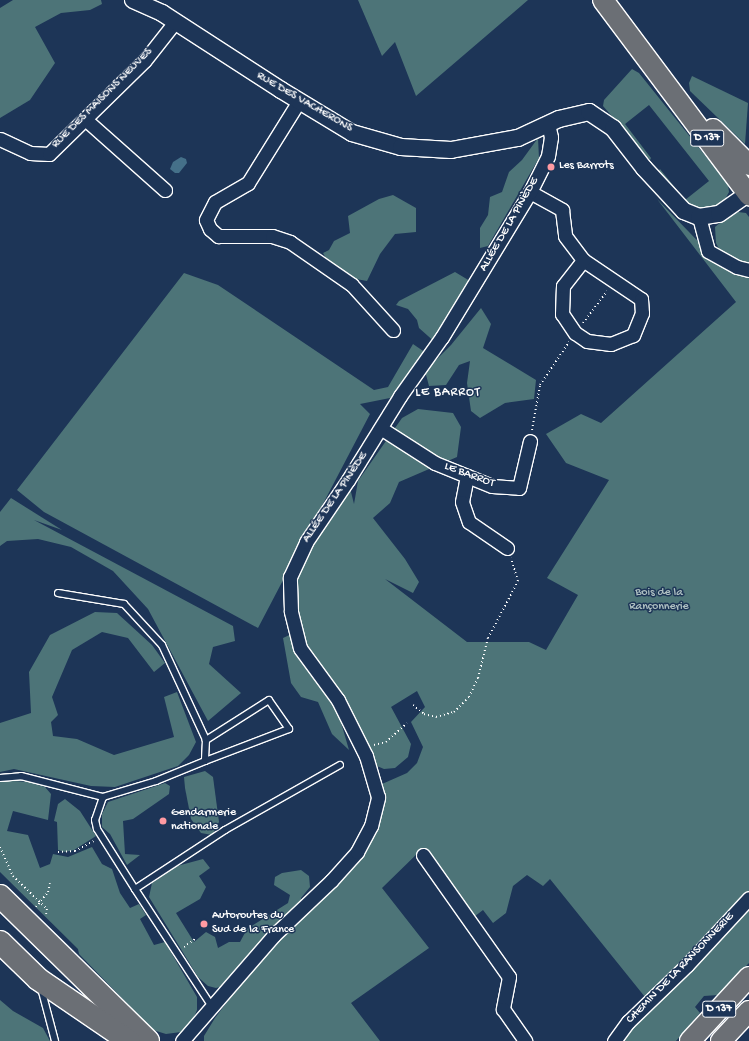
<!DOCTYPE html>
<meta charset="utf-8">
<style>
body{margin:0}
#map{position:relative;width:749px;height:1041px;overflow:hidden;background:#1d3557;font-family:"Gochi Hand",sans-serif}
div>[style]{position:absolute}
[style*='--x']{left:calc(var(--x)*1px);top:calc(var(--y)*1px);width:calc(var(--w)*1px);rotate:calc(var(--a)*1deg)}
.green>*{inset:0;background:#4d7478}
.water>*{inset:0;background:#457089}
.path>*{height:2px;margin-top:-1px;transform-origin:0;background:repeating-linear-gradient(90deg,#fff 0 1px,transparent 0 4px)}
.roads{filter:drop-shadow(1px 0 #fff) drop-shadow(-1px 0 #fff) drop-shadow(0 1px #fff) drop-shadow(0 -1px #fff)}
.service>*{height:6px;margin:-3px;padding:0 3px;transform-origin:3px;border-radius:3px;background:#1d3557}
.minor>*{height:13px;margin:-6.5px;padding:0 6.5px;transform-origin:6.5px;border-radius:6.5px;background:#1d3557}
.tertiary>*{height:16px;margin:-8px;padding:0 8px;transform-origin:8px;border-radius:8px;background:#1d3557}
.primary>*{height:20px;margin:-10px;padding:0 10px;transform-origin:10px;border-radius:10px;background:#6b6f75}
.motorway>*{height:22px;margin:-11px;padding:0 11px;transform-origin:11px;border-radius:11px;background:#6b6f75}
.dots>*{width:11px;height:11px;translate:-50% -50%;box-sizing:border-box;border:2px solid #1d3557;border-radius:50%}
span{translate:-50% -50%;white-space:nowrap;text-align:center;line-height:1.15;-webkit-text-stroke:3px #1d3557;paint-order:stroke}
.shield-label span{padding:1px 3px;background:#1d3557;border:1px solid;border-radius:3px;-webkit-text-stroke-width:0}
.shield-label{font-size:11px;color:#fff;font-weight:700}
.street-label{font-size:12px;color:#fff}
.poi-label{font-size:12px;color:#fff}
.left{translate:0 -50%;text-align:left}
.park-label{font-size:12px;color:#afc0c2}
.neighbourhood-label{font-size:13px;color:#fff;letter-spacing:1px}
</style>
<div id="map">
<div class="green">
<i style="clip-path:polygon(13px 0,101px 0,102px 4px,90px 10px,61px 13px,35px 27px,55px 63px,30px 100px,0 118px,0 8px)"></i>
<i style="clip-path:polygon(358px 0,528px 0,416px 96px,395px 42px,382px 56px)"></i>
<i style="clip-path:polygon(632px 69px,639px 73px,728px 184px,729px 192px,723px 203px,710px 208px,689px 206px,658px 172px,660px 169px,685px 200px,709px 181px,649px 105px,625px 124px,651px 158px,650px 160px,603px 106px,604px 100px)"></i>
<i style="clip-path:polygon(692px 76px,748px 103px,745px 144px,690px 91px,689px 83px)"></i>
<i style="clip-path:polygon(538px 138px,539px 158px,488px 246px,480px 248px,480px 228px,488px 215px,490px 197px,502px 192px,509px 172px,522px 160px)"></i>
<i style="clip-path:polygon(393px 195px,416px 208px,416px 232px,395px 234px,380px 254px,367px 281px,356px 279px,327px 260px,323px 253px,329px 250px,334px 241px,350px 233px,348px 216px,379px 199px)"></i>
<i style="clip-path:polygon(657px 199px,723px 267px,749px 270px,749px 963px,718px 995px,704px 996px,695px 1007px,700px 1013px,676px 1041px,614px 1041px,649px 1002px,550px 879px,543px 886px,527px 875px,513px 886px,506px 913px,493px 923px,483px 910px,470px 920px,421px 850px,382px 888px,429px 948px,351px 1003px,380px 1041px,204px 1041px,204px 1036px,215px 1018px,267px 949px,224px 986px,216px 988px,208px 986px,198px 977px,149px 897px,152px 883px,177px 866px,203px 859px,210px 868px,199px 876px,206px 887px,200px 899px,176px 913px,194px 942px,206px 932px,215px 937px,218px 948px,229px 942px,240px 942px,247px 929px,288px 903px,290px 895px,274px 885px,275px 877px,282px 873px,301px 870px,309px 876px,310px 887px,301px 898px,301px 904px,335px 882px,378px 830px,384px 795px,382px 784px,407px 773px,417px 763px,423px 747px,411px 722px,425px 707px,417px 691px,391px 707px,390px 705px,411px 744px,408px 757px,395px 768px,384px 769px,377px 766px,340px 701px,340px 719px,349px 750px,332px 734px,318px 702px,301px 697px,291px 683px,283px 638px,296px 632px,288px 586px,348px 480px,354px 504px,358px 481px,402px 418px,418px 409px,453px 413px,461px 427px,457px 457px,399px 482px,390px 503px,373px 518px,405px 559px,419px 582px,413px 593px,385px 579px,467px 642px,529px 642px,546px 650px,578px 595px,547px 578px,609px 480px,566px 463px,546px 434px,581px 414px,601px 423px,736px 302px)"></i>
<i style="clip-path:polygon(738px 212px,746px 213px,749px 217px,749px 265px,721px 253px,716px 243px,715px 227px,728px 216px)"></i>
<i style="clip-path:polygon(455px 272px,475px 284px,437px 344px,419px 328px,417px 320px,408px 309px,396px 305px,399px 301px)"></i>
<i style="clip-path:polygon(184px 273px,218px 285px,374px 390px,388px 387px,413px 344px,429px 355px,400px 396px,360px 404px,370px 414px,258px 628px,44px 512px,17px 490px)"></i>
<i style="clip-path:polygon(481px 308px,491px 324px,483px 348px,536px 380px,534px 399px,505px 403px,480px 418px,471px 411px,467px 383px,470px 361px,459px 365px,446px 385px,429px 386px,425px 371px,451px 345px)"></i>
<i style="clip-path:polygon(11px 498px,62px 530px,34px 520px,233px 626px,235px 641px,213px 647px,209px 664px,241px 693px,208px 721px,148px 609px,113px 571px,71px 547px,38px 539px,7px 541px,0 546px,0 512px)"></i>
<i style="clip-path:polygon(95px 612px,117px 613px,152px 645px,165px 663px,154px 672px,128px 638px,102px 632px,72px 650px,52px 697px,58px 715px,51px 722px,53px 736px,77px 739px,114px 755px,174px 737px,164px 697px,177px 692px,196px 742px,189px 755px,178px 766px,115px 787px,91px 786px,14px 769px,0 772px,0 723px,31px 713px,29px 672px,50px 635px)"></i>
<i style="clip-path:polygon(205px 771px,213px 777px,219px 822px,212px 835px,201px 833px,191px 819px,185px 788px,184px 777px)"></i>
<i style="clip-path:polygon(0 780px,28px 782px,45px 787px,51px 794px,48px 820px,13px 811px,7px 831px,28px 835px,40px 868px,50px 864px,53px 854px,68px 857px,92px 847px,102px 864px,112px 869px,120px 893px,130px 908px,139px 904px,146px 915px,140px 919px,154px 945px,165px 942px,197px 997px,197px 1010px,192px 1022px,181px 1032px,166px 1034px,153px 1030px,79px 954px,78px 949px,0 872px)"></i>
<i style="clip-path:polygon(165px 783px,170px 786px,169px 794px,133px 819px,123px 821px,125px 854px,140px 855px,127px 865px,110px 834px,102px 827px,102px 814px,108px 802px)"></i>
<i style="clip-path:polygon(65px 799px,80px 811px,96px 836px,74px 850px,65px 852px,58px 850px,57px 822px,54px 821px,58px 804px)"></i>
<i style="clip-path:polygon(0 1000px,13px 1011px,43px 1028px,50px 1041px,0 1041px)"></i>
</div>
<div class="water">
<i style="clip-path:polygon(181px 157px,186px 159px,187px 163px,179px 173px,175px 173px,170px 169px,173px 162px)"></i>
</div>
<div class="path">
<i style="--x:583;--y:323;--w:40;--a:-53"></i>
<i style="--x:532;--y:430;--w:46;--a:-79.9"></i>
<i style="--x:540;--y:385;--w:52;--a:-56"></i>
<i style="--x:413;--y:705;--w:14;--a:39"></i>
<i style="--x:424;--y:714;--w:12;--a:14"></i>
<i style="--x:436;--y:717;--w:19;--a:-16"></i>
<i style="--x:454;--y:712;--w:21;--a:-45"></i>
<i style="--x:469;--y:697;--w:21;--a:-65"></i>
<i style="--x:478;--y:678;--w:41;--a:-76"></i>
<i style="--x:488;--y:638;--w:64;--a:-62.2"></i>
<i style="--x:518;--y:581;--w:24;--a:-107"></i>
<i style="--x:374;--y:745;--w:12;--a:-14"></i>
<i style="--x:386;--y:742;--w:28;--a:-42"></i>
<i style="--x:0;--y:847;--w:32;--a:66"></i>
<i style="--x:13;--y:876;--w:47;--a:44.1"></i>
<i style="--x:47;--y:909;--w:5;--a:101"></i>
<i style="--x:58;--y:852;--w:17;--a:-3"></i>
<i style="--x:75;--y:851;--w:21;--a:-28"></i>
<i style="--x:36;--y:907;--w:19;--a:-51"></i>
<i style="--x:48;--y:892;--w:9;--a:-77"></i>
<i style="--x:184;--y:947;--w:14;--a:-36"></i>
</div>
<div class="roads">
<div class="service">
<i style="--x:58;--y:593;--w:67;--a:9.5"></i>
<i style="--x:124;--y:604;--w:56;--a:47.2"></i>
<i style="--x:162;--y:645;--w:105;--a:65.1"></i>
<i style="--x:206;--y:740;--w:21;--a:93"></i>
<i style="--x:205;--y:761;--w:53;--a:157.8"></i>
<i style="--x:156;--y:781;--w:55;--a:163.2"></i>
<i style="--x:103;--y:797;--w:24;--a:109"></i>
<i style="--x:95;--y:820;--w:9;--a:77"></i>
<i style="--x:97;--y:829;--w:71;--a:57.7"></i>
<i style="--x:135;--y:889;--w:108;--a:-33.2"></i>
<i style="--x:225;--y:830;--w:132;--a:-29.5"></i>
<i style="--x:205;--y:761;--w:90;--a:-20.9"></i>
<i style="--x:289;--y:729;--w:35;--a:-125"></i>
<i style="--x:269;--y:700;--w:75;--a:147.6"></i>
<i style="--x:0;--y:778;--w:21;--a:-5"></i>
<i style="--x:21;--y:776;--w:85;--a:14.4"></i>
<i style="--x:135;--y:889;--w:139;--a:56.8"></i>
<i style="--x:41;--y:988;--w:55;--a:75.2"></i>
</div>
<div class="minor">
<i style="--x:299;--y:101;--w:97;--a:121.9"></i>
<i style="--x:248;--y:183;--w:38;--a:150"></i>
<i style="--x:215;--y:202;--w:20;--a:117"></i>
<i style="--x:206;--y:220;--w:10;--a:66"></i>
<i style="--x:210;--y:229;--w:11;--a:41"></i>
<i style="--x:218;--y:236;--w:54;--a:0"></i>
<i style="--x:272;--y:236;--w:19;--a:18"></i>
<i style="--x:290;--y:242;--w:75;--a:34.7"></i>
<i style="--x:352;--y:285;--w:61;--a:47.7"></i>
<i style="--x:85;--y:119;--w:107;--a:41.6"></i>
<i style="--x:0;--y:139;--w:33;--a:25"></i>
<i style="--x:30;--y:153;--w:19;--a:3"></i>
<i style="--x:49;--y:154;--w:134;--a:-44.4"></i>
<i style="--x:145;--y:60;--w:48;--a:-51.7"></i>
<i style="--x:530;--y:192;--w:37;--a:29"></i>
<i style="--x:562;--y:210;--w:26;--a:83"></i>
<i style="--x:565;--y:236;--w:30;--a:53"></i>
<i style="--x:583;--y:260;--w:70;--a:33.9"></i>
<i style="--x:641;--y:299;--w:14;--a:86"></i>
<i style="--x:642;--y:313;--w:24;--a:112"></i>
<i style="--x:633;--y:335;--w:24;--a:158"></i>
<i style="--x:611;--y:344;--w:24;--a:-173"></i>
<i style="--x:587;--y:341;--w:14;--a:-146"></i>
<i style="--x:575;--y:333;--w:23;--a:-124"></i>
<i style="--x:562;--y:314;--w:28;--a:-88"></i>
<i style="--x:563;--y:286;--w:33;--a:-52"></i>
<i style="--x:699;--y:217;--w:35;--a:75"></i>
<i style="--x:708;--y:251;--w:33;--a:29"></i>
<i style="--x:737;--y:267;--w:12;--a:14"></i>
<i style="--x:382;--y:429;--w:63;--a:32.7"></i>
<i style="--x:435;--y:463;--w:61;--a:22"></i>
<i style="--x:492;--y:486;--w:27;--a:4"></i>
<i style="--x:519;--y:488;--w:48;--a:-76.8"></i>
<i style="--x:467;--y:476;--w:26;--a:101"></i>
<i style="--x:462;--y:502;--w:21;--a:71"></i>
<i style="--x:469;--y:522;--w:46;--a:34.4"></i>
<i style="--x:423;--y:855;--w:149;--a:54.8"></i>
<i style="--x:509;--y:977;--w:33;--a:101"></i>
<i style="--x:503;--y:1009;--w:39;--a:55"></i>
<i style="--x:182;--y:1041;--w:140;--a:-49"></i>
<i style="--x:274;--y:935;--w:79;--a:-43.5"></i>
<i style="--x:331;--y:881;--w:39;--a:-48"></i>
<i style="--x:357;--y:852;--w:30;--a:-62"></i>
<i style="--x:371;--y:826;--w:30;--a:-76"></i>
<i style="--x:378;--y:797;--w:43;--a:-106.3"></i>
<i style="--x:366;--y:756;--w:63;--a:-116.6"></i>
<i style="--x:338;--y:700;--w:64;--a:-126.2"></i>
<i style="--x:300;--y:648;--w:38;--a:-104"></i>
<i style="--x:291;--y:611;--w:34;--a:-92"></i>
<i style="--x:290;--y:577;--w:38;--a:-65"></i>
<i style="--x:306;--y:542;--w:75;--a:-55.9"></i>
<i style="--x:348;--y:480;--w:99;--a:-58.2"></i>
<i style="--x:400;--y:396;--w:72;--a:-54.6"></i>
<i style="--x:442;--y:337;--w:170;--a:-58.7"></i>
<i style="--x:530;--y:192;--w:40;--a:-63.4"></i>
<i style="--x:548;--y:156;--w:19;--a:-81"></i>
<i style="--x:551;--y:137;--w:13;--a:-103"></i>
<i style="--x:614;--y:1041;--w:24;--a:-54"></i>
<i style="--x:628;--y:1022;--w:82;--a:-44"></i>
<i style="--x:687;--y:965;--w:91;--a:-47.2"></i>
</div>
<div class="tertiary">
<i style="--x:133;--y:0;--w:32;--a:24"></i>
<i style="--x:162;--y:13;--w:142;--a:32.9"></i>
<i style="--x:281;--y:90;--w:83;--a:31.2"></i>
<i style="--x:352;--y:133;--w:51;--a:15.9"></i>
<i style="--x:401;--y:147;--w:50;--a:3.4"></i>
<i style="--x:451;--y:150;--w:68;--a:-10.2"></i>
<i style="--x:518;--y:138;--w:45;--a:-24.9"></i>
<i style="--x:559;--y:119;--w:31;--a:-13"></i>
<i style="--x:589;--y:112;--w:29;--a:34"></i>
<i style="--x:613;--y:128;--w:51;--a:52.2"></i>
<i style="--x:644;--y:168;--w:59;--a:47.1"></i>
<i style="--x:684;--y:211;--w:16;--a:22"></i>
<i style="--x:699;--y:217;--w:20;--a:-9"></i>
<i style="--x:719;--y:214;--w:37;--a:-35"></i>
</div>
<div class="primary">
<i style="--x:603;--y:0;--w:244;--a:53.2"></i>
<i style="--x:713;--y:129;--w:51;--a:45"></i>
<i style="--x:690;--y:1041;--w:87;--a:-47.3"></i>
<i style="--x:721;--y:1041;--w:41;--a:-47"></i>
</div>
<div class="motorway">
<i style="--x:0;--y:896;--w:207;--a:44.4"></i>
<i style="--x:0;--y:942;--w:53;--a:44.2"></i>
<i style="--x:38;--y:979;--w:110;--a:34.3"></i>
</div>
</div>
<div class="dots">
<i style="left:551px;top:167px;background:#ff9aa2"></i>
<i style="left:163px;top:821px;background:#ff9aa2"></i>
<i style="left:204px;top:924px;background:#ff9aa2"></i>
</div>
<div class="shield-label">
<span style="left:707px;top:138px">D 137</span>
<span style="left:719px;top:1009px">D 137</span>
</div>
<div class="street-label">
<span style="left:103px;top:99px;rotate:-45deg">RUE DES MAISONS NEUVES</span>
<span style="left:304px;top:103px;rotate:30deg">RUE DES VACHERONS</span>
<span style="left:510px;top:225px;rotate:-60deg">ALLÉE DE LA PINÈDE</span>
<span style="left:469px;top:476px;rotate:20deg">LE BARROT</span>
<span style="left:336px;top:498px;rotate:-56deg">ALLÉE DE LA PINÈDE</span>
<span style="left:681px;top:969px;rotate:-46deg">CHEMIN DE LA RANSONNERIE</span>
</div>
<div class="poi-label">
<span class="left" style="left:559px;top:167px">Les Barrots</span>
<span class="left" style="left:171px;top:821px">Gendarmerie<br>nationale</span>
<span class="left" style="left:212px;top:924px">Autoroutes du<br>Sud de la France</span>
</div>
<div class="park-label">
<span style="left:659px;top:601px">Bois de la<br>Rançonnerie</span>
</div>
<div class="neighbourhood-label">
<span style="left:448px;top:393px">LE BARROT</span>
</div>
</div>
